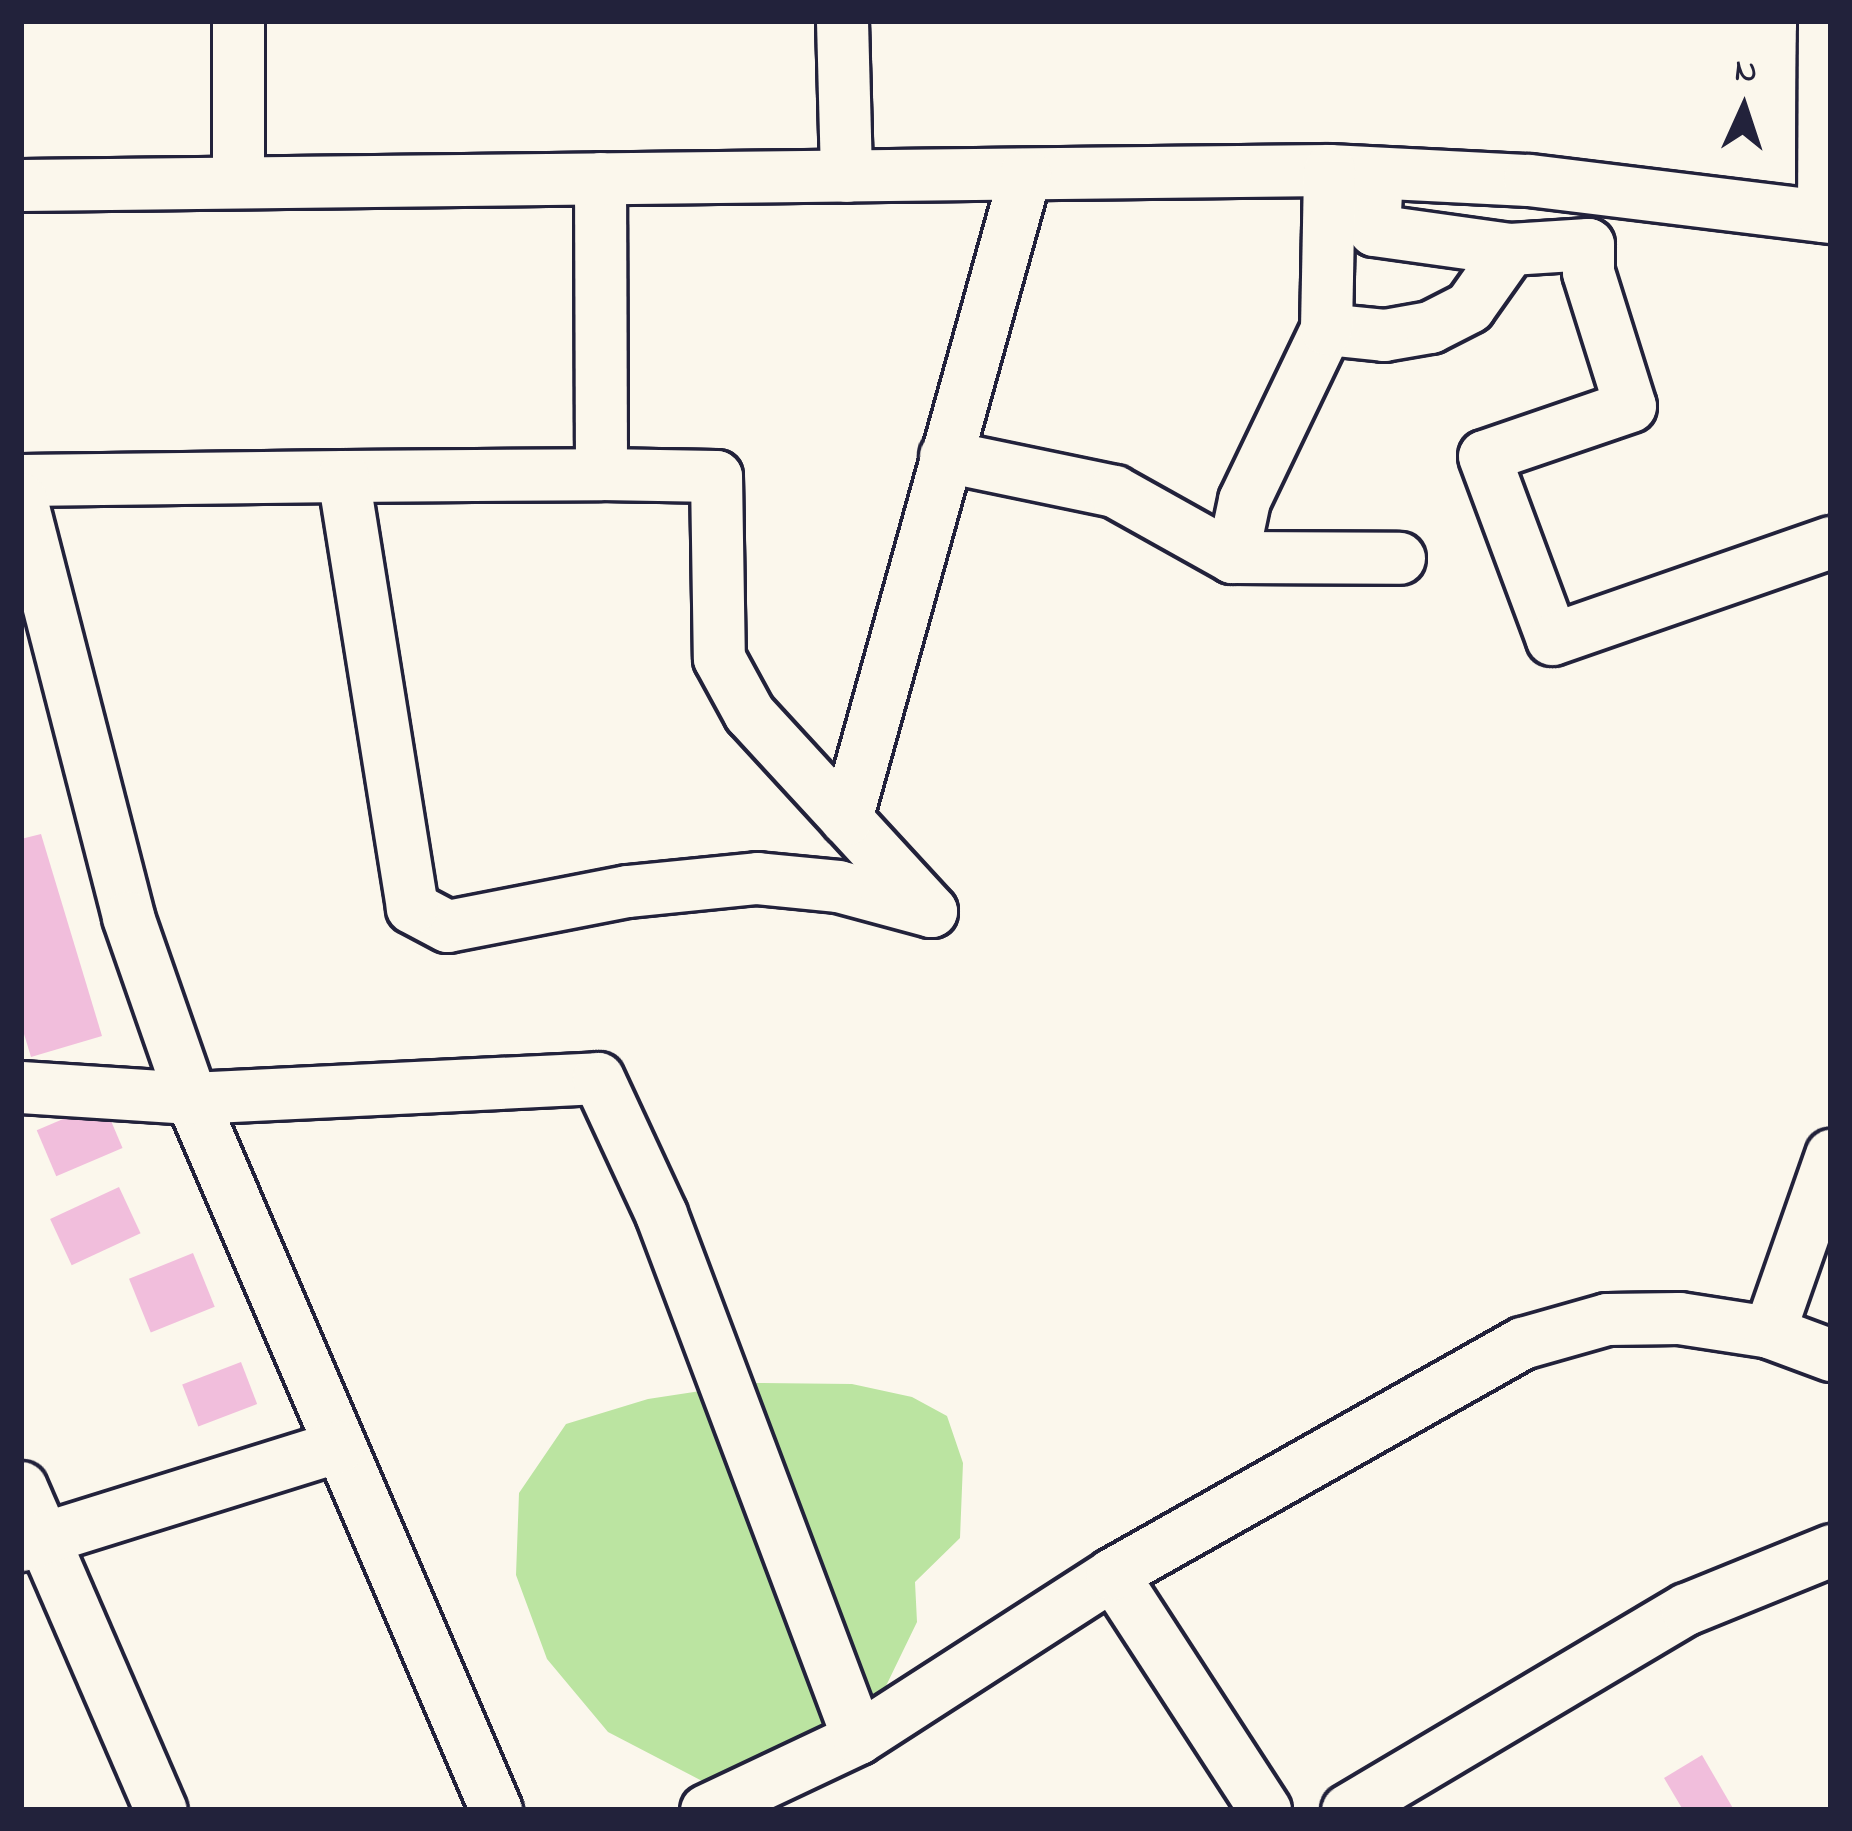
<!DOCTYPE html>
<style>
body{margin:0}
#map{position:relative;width:1852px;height:1831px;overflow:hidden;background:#fbf7ec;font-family:"Indie Flower",sans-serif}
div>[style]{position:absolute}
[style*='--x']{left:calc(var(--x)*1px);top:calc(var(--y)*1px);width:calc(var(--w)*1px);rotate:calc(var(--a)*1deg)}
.green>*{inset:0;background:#bbe4a1}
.building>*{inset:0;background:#f1bedc;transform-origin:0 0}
.roads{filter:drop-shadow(3px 0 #22223b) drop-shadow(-3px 0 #22223b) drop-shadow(0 3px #22223b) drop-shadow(0 -3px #22223b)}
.minor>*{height:51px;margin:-25.5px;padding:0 25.5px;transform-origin:25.5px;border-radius:25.5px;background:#fbf7ec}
span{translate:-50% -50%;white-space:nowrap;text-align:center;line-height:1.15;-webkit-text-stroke:9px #fbf7ec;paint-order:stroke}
.frame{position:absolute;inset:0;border:24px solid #22223b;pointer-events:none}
.north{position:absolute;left:1684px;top:48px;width:120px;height:120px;-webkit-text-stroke:9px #fbf7ec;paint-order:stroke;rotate:3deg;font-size:33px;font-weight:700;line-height:48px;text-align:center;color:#22223b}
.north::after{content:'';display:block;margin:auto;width:42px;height:54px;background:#22223b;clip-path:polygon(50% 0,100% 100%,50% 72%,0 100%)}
</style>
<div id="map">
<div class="green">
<i style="clip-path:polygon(753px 1383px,852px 1384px,912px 1397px,947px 1416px,963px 1463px,960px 1538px,915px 1582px,917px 1622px,885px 1688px,818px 1760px,706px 1783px,608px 1732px,547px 1659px,516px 1575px,519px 1493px,566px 1424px,648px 1399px)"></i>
</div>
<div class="building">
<i style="clip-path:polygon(41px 834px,102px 1036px,31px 1057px,21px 1024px,21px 839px)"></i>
<i style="left:103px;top:1102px;width:50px;height:72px;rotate:67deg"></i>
<i style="left:119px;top:1187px;width:51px;height:76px;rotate:65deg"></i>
<i style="left:193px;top:1253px;width:58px;height:69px;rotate:68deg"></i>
<i style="left:241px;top:1362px;width:45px;height:63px;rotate:69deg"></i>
<i style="clip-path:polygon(1702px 1755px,1734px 1810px,1683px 1810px,1664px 1778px)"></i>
</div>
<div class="roads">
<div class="minor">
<i style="--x:238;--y:21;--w:159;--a:90"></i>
<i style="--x:842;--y:21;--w:155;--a:88.5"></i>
<i style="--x:1377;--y:173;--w:57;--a:93"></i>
<i style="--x:1374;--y:230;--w:137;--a:8"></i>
<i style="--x:1510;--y:249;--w:78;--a:-3.7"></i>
<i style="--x:1588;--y:244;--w:28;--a:90"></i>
<i style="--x:1588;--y:272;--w:140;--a:72.6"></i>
<i style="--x:1630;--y:406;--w:154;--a:161.1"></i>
<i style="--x:1484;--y:456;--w:195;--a:69.6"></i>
<i style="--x:1552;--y:639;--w:295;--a:-19.2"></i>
<i style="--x:600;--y:178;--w:296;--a:89.8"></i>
<i style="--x:21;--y:185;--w:1308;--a:-0.66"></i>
<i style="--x:1329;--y:170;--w:200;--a:2.9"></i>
<i style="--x:1529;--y:180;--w:304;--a:7"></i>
<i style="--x:1823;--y:216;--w:195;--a:-89.7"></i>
<i style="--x:1326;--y:329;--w:58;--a:5.9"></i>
<i style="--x:1384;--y:335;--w:47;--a:-9.9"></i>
<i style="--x:1430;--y:327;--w:44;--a:-27.1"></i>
<i style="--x:1469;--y:307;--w:71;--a:-54.7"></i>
<i style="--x:945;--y:456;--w:173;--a:11.7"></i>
<i style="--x:1114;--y:491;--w:135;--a:29.2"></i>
<i style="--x:1232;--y:557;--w:167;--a:0.3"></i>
<i style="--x:21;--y:480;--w:322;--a:-0.7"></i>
<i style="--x:343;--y:476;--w:258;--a:-0.4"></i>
<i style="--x:601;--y:474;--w:115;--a:1"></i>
<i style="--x:716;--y:476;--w:182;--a:89.1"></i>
<i style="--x:719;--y:658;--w:63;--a:61.4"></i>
<i style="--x:749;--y:713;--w:269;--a:47.4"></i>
<i style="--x:931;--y:911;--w:96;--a:-165"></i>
<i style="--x:838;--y:886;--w:81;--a:-174.4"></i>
<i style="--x:757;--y:878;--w:131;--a:174.3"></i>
<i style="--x:627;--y:891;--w:183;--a:169"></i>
<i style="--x:447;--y:926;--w:40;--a:-152"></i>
<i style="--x:412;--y:907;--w:436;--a:-99.1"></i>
<i style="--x:21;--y:499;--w:431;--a:75.6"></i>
<i style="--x:128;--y:917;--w:192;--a:70.8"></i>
<i style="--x:191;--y:1098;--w:775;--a:66.81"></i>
<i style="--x:1232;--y:557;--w:58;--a:-78.1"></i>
<i style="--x:1244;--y:500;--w:190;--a:-64.4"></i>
<i style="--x:1326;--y:329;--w:159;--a:-88.9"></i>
<i style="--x:846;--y:819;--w:669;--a:-74.49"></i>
<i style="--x:21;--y:1087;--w:170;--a:3.7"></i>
<i style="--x:191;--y:1098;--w:407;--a:-2.8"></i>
<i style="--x:598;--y:1078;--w:150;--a:65.1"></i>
<i style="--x:661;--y:1214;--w:560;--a:69.4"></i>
<i style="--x:1769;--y:1332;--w:188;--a:-70.7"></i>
<i style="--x:21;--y:1487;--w:352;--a:66.6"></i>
<i style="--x:21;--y:1545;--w:332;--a:-17.3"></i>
<i style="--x:1112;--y:1574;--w:281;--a:57"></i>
<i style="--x:706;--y:1810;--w:168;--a:-25.3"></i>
<i style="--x:858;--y:1738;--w:302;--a:-32.8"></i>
<i style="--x:1112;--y:1574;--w:471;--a:-29.4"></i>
<i style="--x:1522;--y:1343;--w:88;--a:-15.8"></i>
<i style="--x:1607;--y:1319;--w:72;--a:-0.8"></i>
<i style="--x:1679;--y:1318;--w:91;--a:8.8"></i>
<i style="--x:1769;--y:1332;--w:66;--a:20.4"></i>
<i style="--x:1347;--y:1810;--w:394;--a:-30.7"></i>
<i style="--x:1686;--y:1609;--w:157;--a:-22.1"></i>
</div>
</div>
<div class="frame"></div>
<div class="north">N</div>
</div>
